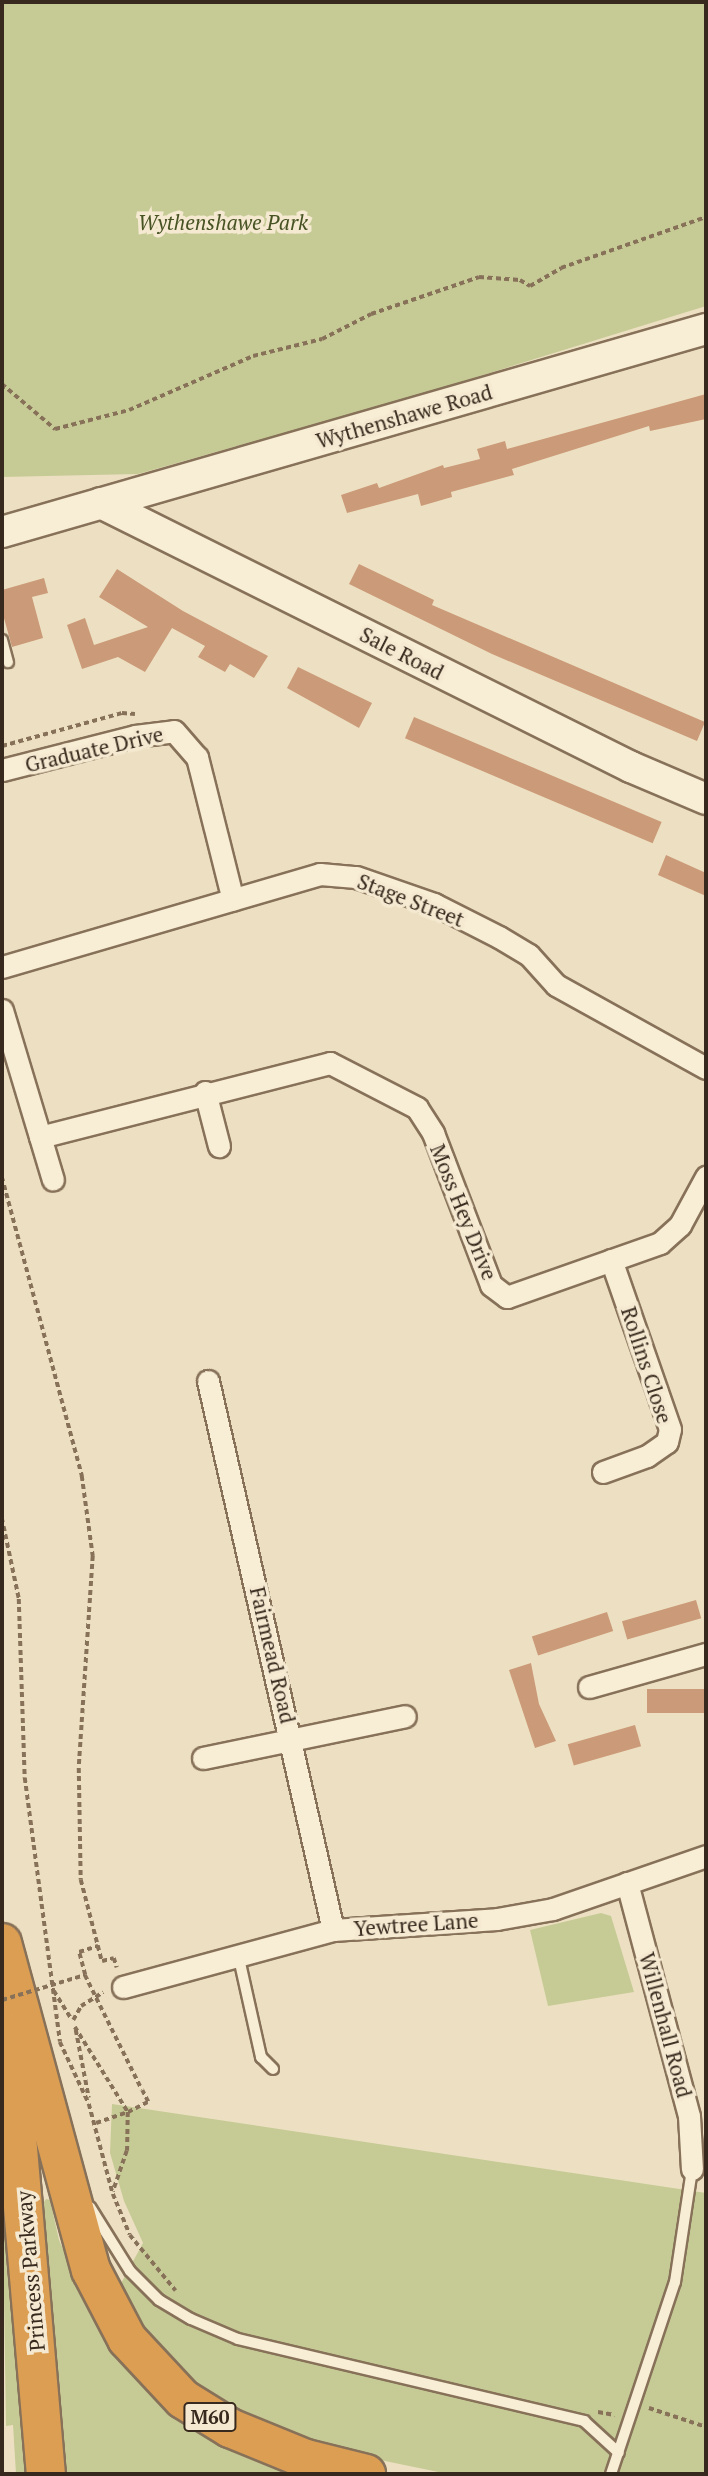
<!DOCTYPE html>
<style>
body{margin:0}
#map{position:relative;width:708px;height:2476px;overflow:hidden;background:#ede0c2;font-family:"PT Serif",serif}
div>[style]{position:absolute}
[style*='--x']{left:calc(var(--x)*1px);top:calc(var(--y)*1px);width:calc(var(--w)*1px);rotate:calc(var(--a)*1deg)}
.green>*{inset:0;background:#c6cb96}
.building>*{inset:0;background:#cb9a78;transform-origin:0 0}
.path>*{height:3.5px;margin-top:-1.75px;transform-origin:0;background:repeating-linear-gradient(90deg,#877159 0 5px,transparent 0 8.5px)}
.roads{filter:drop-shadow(2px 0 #877159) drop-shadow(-2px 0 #877159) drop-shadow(0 2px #877159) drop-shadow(0 -2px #877159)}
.lane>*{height:10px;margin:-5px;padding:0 5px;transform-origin:5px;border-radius:5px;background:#f8edd5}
.street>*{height:21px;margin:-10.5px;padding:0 10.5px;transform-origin:10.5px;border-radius:10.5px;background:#f8edd5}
.secondary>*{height:30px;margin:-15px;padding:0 15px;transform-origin:15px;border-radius:15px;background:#f8edd5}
.highway>*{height:38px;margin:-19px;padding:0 19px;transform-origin:19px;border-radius:19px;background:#dc9e53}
.path-bridge>*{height:3.5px;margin-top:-1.75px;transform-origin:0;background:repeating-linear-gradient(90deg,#877159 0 5px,transparent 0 8.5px)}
span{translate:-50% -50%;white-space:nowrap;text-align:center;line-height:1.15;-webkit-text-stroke:7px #f5ead1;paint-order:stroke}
.shield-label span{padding:2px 5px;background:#f5ead1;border:2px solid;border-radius:5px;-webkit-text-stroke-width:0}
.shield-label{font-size:19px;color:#37291d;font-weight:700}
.park-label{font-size:21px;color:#485324;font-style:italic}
.street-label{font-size:21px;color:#37291d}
.frame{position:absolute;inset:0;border:4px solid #37291d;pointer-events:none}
</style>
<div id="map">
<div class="green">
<i style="clip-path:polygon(2px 2px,706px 2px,706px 306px,412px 397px,138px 474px,2px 477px)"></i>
<i style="clip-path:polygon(601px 1913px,611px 1916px,634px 1992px,548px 2006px,530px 1930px)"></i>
<i style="clip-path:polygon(112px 2104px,706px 2193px,706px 2474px,448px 2474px,283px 2440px,222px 2404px,172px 2365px,144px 2332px,119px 2287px,143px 2243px,124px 2201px,110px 2153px)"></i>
<i style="clip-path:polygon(2px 2164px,29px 2474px,16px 2474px,13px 2425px,6px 2426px)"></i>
<i style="clip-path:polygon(46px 2199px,50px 2200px,59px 2240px,82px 2292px,119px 2356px,149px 2393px,174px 2415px,302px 2474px,66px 2474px,42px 2205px)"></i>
</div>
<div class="building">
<i style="clip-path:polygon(706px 394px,706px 419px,650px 431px,649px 426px,512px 469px,514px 475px,451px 492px,452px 497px,421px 506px,418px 494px,347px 513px,341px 495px,377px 483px,379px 488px,443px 465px,444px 468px,480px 459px,477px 449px,505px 441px,507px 449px)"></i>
<i style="clip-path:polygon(359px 564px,434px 600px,432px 605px,705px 722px,697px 741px,492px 654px,349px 584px)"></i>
<i style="clip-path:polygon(117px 569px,183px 611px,268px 656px,254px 678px,230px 664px,225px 672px,198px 657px,205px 646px,172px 628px,145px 672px,118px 657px,82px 669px,67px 625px,85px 618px,94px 645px,148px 627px,99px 597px)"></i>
<i style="clip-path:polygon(44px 578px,48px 593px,32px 597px,43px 638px,12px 647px,2px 611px,2px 590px)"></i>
<i style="clip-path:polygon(298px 667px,372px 703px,359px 728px,287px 688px)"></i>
<i style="left:414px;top:717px;width:269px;height:23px;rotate:23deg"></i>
<i style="clip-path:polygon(666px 855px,706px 873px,706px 896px,658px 875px)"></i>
<i style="left:696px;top:1600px;width:19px;height:77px;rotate:74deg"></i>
<i style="left:607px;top:1612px;width:20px;height:79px;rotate:72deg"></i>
<i style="clip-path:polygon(531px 1663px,539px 1704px,556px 1741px,535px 1748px,509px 1670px)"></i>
<i style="left:706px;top:1689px;width:24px;height:59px;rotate:90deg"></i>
<i style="left:635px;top:1725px;width:22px;height:70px;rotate:74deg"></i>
</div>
<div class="path">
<i style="--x:2;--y:384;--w:70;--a:40.3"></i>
<i style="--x:55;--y:429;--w:76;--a:-14.4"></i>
<i style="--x:129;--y:410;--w:135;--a:-23.5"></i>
<i style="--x:253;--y:356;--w:71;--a:-13.8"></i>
<i style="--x:322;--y:339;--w:55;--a:-27"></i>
<i style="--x:371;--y:314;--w:114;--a:-18.9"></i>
<i style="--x:479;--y:277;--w:41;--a:4.2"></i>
<i style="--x:520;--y:280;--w:12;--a:31"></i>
<i style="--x:530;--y:286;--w:36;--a:-30"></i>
<i style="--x:561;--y:268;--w:154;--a:-19.4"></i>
<i style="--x:2;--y:746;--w:124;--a:-15.4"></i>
<i style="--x:122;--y:713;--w:13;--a:4"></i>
<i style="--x:2;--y:1177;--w:310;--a:75"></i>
<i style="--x:82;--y:1476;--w:81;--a:82.2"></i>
<i style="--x:93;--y:1556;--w:212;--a:93.8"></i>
<i style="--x:79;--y:1768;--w:112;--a:89"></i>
<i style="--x:81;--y:1880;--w:84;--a:75.5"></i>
<i style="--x:102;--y:1961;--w:12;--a:-14"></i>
<i style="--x:114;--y:1958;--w:10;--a:73"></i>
<i style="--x:2;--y:1518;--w:83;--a:78.1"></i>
<i style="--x:19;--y:1599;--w:179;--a:88.1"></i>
<i style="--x:25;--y:1778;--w:266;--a:82.4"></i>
<i style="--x:60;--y:2042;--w:68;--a:64.9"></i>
<i style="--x:89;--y:2104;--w:93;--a:75.1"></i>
<i style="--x:113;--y:2194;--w:44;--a:67.5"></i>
<i style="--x:130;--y:2235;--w:72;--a:50.6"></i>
<i style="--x:85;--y:1975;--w:24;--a:-105"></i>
<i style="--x:79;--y:1952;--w:20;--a:-18"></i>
<i style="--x:54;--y:1991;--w:34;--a:58"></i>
<i style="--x:73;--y:2020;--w:16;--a:-60"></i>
<i style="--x:81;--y:2006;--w:26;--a:-32"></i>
<i style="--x:75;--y:2027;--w:100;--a:58.1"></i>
<i style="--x:128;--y:2112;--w:22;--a:-27"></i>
<i style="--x:148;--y:2102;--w:13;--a:-117"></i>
<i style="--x:76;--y:2030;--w:69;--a:79.2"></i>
<i style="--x:96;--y:2123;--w:34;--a:-19"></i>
<i style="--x:128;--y:2112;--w:39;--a:91"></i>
<i style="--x:127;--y:2151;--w:43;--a:108.9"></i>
<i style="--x:649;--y:2408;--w:60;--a:18.4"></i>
<i style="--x:598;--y:2412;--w:17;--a:10"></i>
</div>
<div class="roads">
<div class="lane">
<i style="--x:2;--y:640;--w:23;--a:75"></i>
<i style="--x:238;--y:1954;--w:106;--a:77.4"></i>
<i style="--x:261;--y:2057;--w:17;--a:45"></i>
<i style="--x:90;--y:2207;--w:75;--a:58"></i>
<i style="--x:130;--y:2271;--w:41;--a:45"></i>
<i style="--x:159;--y:2300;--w:37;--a:31"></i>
<i style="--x:191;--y:2319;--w:51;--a:23.1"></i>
<i style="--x:238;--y:2339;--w:356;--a:13.3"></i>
<i style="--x:584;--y:2421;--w:47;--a:42.4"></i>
<i style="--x:611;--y:2474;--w:202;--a:-71.6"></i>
<i style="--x:675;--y:2282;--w:114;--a:-81.4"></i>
</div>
<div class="street">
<i style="--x:2;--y:770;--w:137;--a:-14.3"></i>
<i style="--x:135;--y:736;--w:39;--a:-7"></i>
<i style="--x:174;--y:731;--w:35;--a:49"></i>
<i style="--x:197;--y:757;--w:147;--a:75.9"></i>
<i style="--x:2;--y:967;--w:331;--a:-16.3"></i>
<i style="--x:320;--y:874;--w:36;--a:5"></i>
<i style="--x:356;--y:877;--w:83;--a:19.1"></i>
<i style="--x:434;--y:904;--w:73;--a:26.9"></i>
<i style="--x:499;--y:937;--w:35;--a:31"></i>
<i style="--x:529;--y:955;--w:40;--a:48"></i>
<i style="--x:556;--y:985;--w:171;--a:29"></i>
<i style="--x:2;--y:1010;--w:177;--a:73.3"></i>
<i style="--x:205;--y:1092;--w:56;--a:75.5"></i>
<i style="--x:40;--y:1137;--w:299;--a:-14.3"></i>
<i style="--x:330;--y:1063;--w:98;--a:27.3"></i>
<i style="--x:417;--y:1108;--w:30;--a:57"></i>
<i style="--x:433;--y:1133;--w:163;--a:69.1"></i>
<i style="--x:491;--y:1285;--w:20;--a:37"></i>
<i style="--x:507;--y:1297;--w:162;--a:-19.4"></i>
<i style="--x:660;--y:1243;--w:27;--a:-42"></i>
<i style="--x:680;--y:1225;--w:55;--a:-61.6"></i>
<i style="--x:208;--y:1381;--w:563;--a:77.17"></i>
<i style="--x:603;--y:1472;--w:47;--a:-20"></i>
<i style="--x:647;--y:1456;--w:24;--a:-35"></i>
<i style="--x:667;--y:1442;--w:13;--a:-77"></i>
<i style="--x:670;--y:1429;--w:179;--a:-109.2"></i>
<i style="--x:589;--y:1687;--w:122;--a:-15.8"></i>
<i style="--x:203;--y:1758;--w:206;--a:-11.7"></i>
<i style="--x:627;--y:1883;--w:241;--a:75.1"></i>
<i style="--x:689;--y:2116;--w:53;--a:86.8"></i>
<i style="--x:123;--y:1987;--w:218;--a:-15.2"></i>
<i style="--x:333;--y:1930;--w:164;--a:-3.8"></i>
<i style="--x:497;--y:1919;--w:57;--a:-10.1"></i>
<i style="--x:553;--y:1909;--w:162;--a:-19.1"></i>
</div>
<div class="secondary">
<i style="--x:101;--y:503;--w:592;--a:26.48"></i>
<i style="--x:631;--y:767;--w:82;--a:23.1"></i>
<i style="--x:2;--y:532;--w:733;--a:-16.09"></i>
</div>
<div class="highway">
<i style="--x:2;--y:1943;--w:339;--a:74.8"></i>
<i style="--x:91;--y:2270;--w:78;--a:62.4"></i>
<i style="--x:127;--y:2339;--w:82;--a:47"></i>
<i style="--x:183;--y:2399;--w:55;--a:31.7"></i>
<i style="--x:230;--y:2428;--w:82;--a:22.2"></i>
<i style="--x:306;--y:2459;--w:62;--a:14"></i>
<i style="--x:8;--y:2032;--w:444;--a:85.1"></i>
</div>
</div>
<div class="path-bridge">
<i style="--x:2;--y:2000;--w:87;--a:-16.8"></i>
<i style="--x:85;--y:1975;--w:128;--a:63.6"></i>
</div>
<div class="shield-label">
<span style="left:210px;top:2417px">M60</span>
</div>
<div class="park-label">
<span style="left:223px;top:222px">Wythenshawe Park</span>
</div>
<div class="street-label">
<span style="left:404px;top:416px;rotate:-16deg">Wythenshawe Road</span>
<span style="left:402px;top:653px;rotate:27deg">Sale Road</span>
<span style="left:94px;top:749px;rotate:-13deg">Graduate Drive</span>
<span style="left:411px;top:900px;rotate:21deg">Stage Street</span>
<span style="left:464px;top:1212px;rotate:68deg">Moss Hey Drive</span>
<span style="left:647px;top:1365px;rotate:72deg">Rollins Close</span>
<span style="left:273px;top:1655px;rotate:77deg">Fairmead Road</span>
<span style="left:416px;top:1924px;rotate:-4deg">Yewtree Lane</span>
<span style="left:666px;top:2025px;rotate:75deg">Willenhall Road</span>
<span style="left:30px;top:2271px;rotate:-95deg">Princess Parkway</span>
</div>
<div class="frame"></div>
</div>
